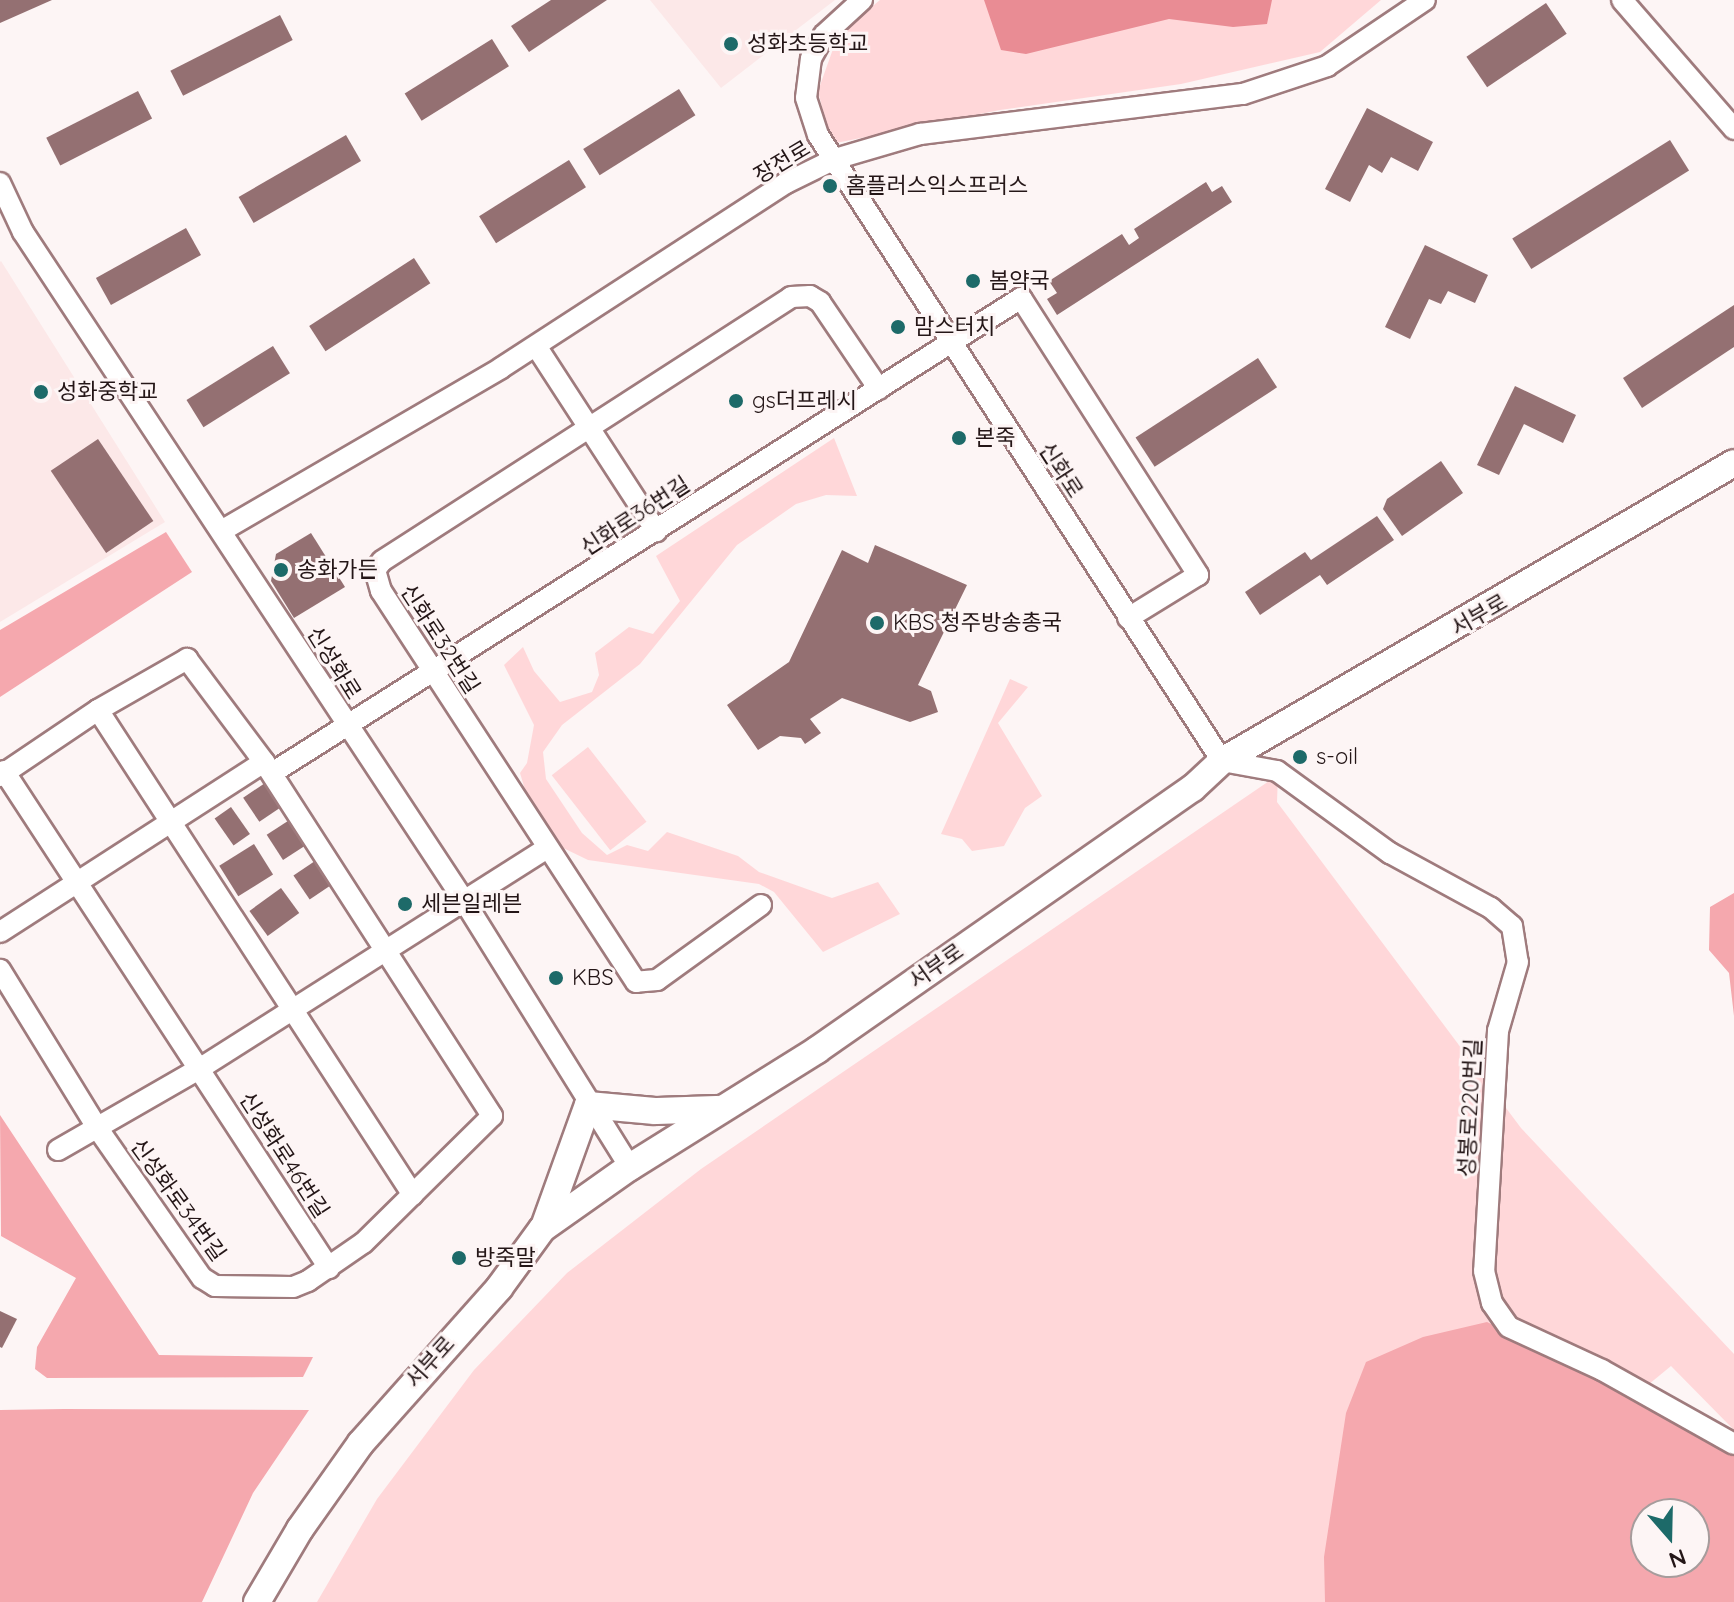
<!DOCTYPE html>
<meta charset="utf-8">
<style>
body{margin:0}
#map{position:relative;width:1734px;height:1602px;overflow:hidden;background:#fdf5f5;font-family:Quicksand,"Noto Sans KR",sans-serif}
div>[style]{position:absolute}
[style*='--x']{left:calc(var(--x)*1px);top:calc(var(--y)*1px);width:calc(var(--w)*1px);rotate:calc(var(--a)*1deg)}
.built>*{inset:0;background:#fce8e8}
.green>*{inset:0;background:#ffd7d9;transform-origin:0 0}
.forest>*{inset:0;background:#f5a8ae}
.water>*{inset:0;background:#e98c94}
.building>*{inset:0;background:#947072;transform-origin:0 0}
.roads{filter:drop-shadow(2px 0 #9f7b7d) drop-shadow(-2px 0 #9f7b7d) drop-shadow(0 2px #9f7b7d) drop-shadow(0 -2px #9f7b7d)}
.minor>*{height:20px;margin:-10px;padding:0 10px;transform-origin:10px;border-radius:10px;background:#fff}
.major>*{height:26px;margin:-13px;padding:0 13px;transform-origin:13px;border-radius:13px;background:#fff}
.dots>*{width:22px;height:22px;translate:-50% -50%;box-sizing:border-box;border:4px solid #fdf5f5;border-radius:50%}
span{translate:-50% -50%;white-space:nowrap;text-align:center;line-height:1.15;-webkit-text-stroke:6px #fdf5f5;paint-order:stroke}
.poi-label{font-size:22px;color:#241617}
.left{translate:0 -50%;text-align:left}
.street-label{font-size:22px;color:#241617}
.north{position:absolute;left:1630px;top:1498px;width:80px;height:80px;box-sizing:border-box;background:#fdf5f5;border:2px solid #a69c9c;border-radius:50%;rotate:160deg;font-size:22px;font-weight:700;line-height:32px;text-align:center;color:#241617}
.north::after{content:'';display:block;margin:auto;width:28px;height:36px;background:#1d6a69;clip-path:polygon(50% 0,100% 100%,50% 72%,0 100%)}
</style>
<div id="map">
<div class="built">
<i style="clip-path:polygon(650px 0,835px 0,721px 88px)"></i>
<i style="clip-path:polygon(1px 261px,165px 522px,0 622px,0 262px)"></i>
</div>
<div class="green">
<i style="clip-path:polygon(880px 0,1381px 0,1320px 52px,1181px 84px,1000px 110px,831px 144px,818px 91px,838px 35px)"></i>
<i style="clip-path:polygon(834px 438px,857px 496px,826px 495px,796px 504px,737px 545px,640px 664px,562px 725px,543px 752px,546px 779px,582px 833px,607px 855px,627px 845px,648px 851px,667px 832px,738px 856px,759px 872px,832px 898px,878px 882px,900px 914px,823px 952px,774px 892px,759px 884px,588px 860px,557px 845px,526px 793px,520px 773px,527px 763px,534px 725px,504px 665px,523px 647px,534px 671px,560px 702px,592px 692px,599px 675px,595px 653px,629px 627px,653px 634px,680px 601px,656px 556px)"></i>
<i style="clip-path:polygon(1010px 679px,1028px 687px,998px 723px,1042px 796px,1025px 808px,1004px 846px,972px 851px,962px 839px,941px 834px)"></i>
<i style="left:588px;top:747px;width:95px;height:46px;rotate:52deg"></i>
<i style="clip-path:polygon(1278px 775px,1277px 802px,1521px 1128px,1734px 1354px,1734px 1430px,1671px 1366px,1384px 1602px,317px 1602px,377px 1499px,474px 1370px,567px 1273px,701px 1169px)"></i>
</div>
<div class="forest">
<i style="clip-path:polygon(166px 532px,192px 572px,0 697px,0 630px)"></i>
<i style="clip-path:polygon(1734px 893px,1734px 1016px,1729px 973px,1709px 950px,1710px 907px)"></i>
<i style="clip-path:polygon(0 1115px,159px 1355px,313px 1357px,303px 1377px,47px 1378px,35px 1369px,37px 1347px,76px 1278px,1px 1236px)"></i>
<i style="clip-path:polygon(evenodd,1487px 1322px,1734px 1444px,1734px 1602px,1325px 1602px,1324px 1557px,1346px 1413px,1366px 1362px,1423px 1337px,1487px 1322px,1646px 1514px,1694px 1514px,1694px 1562px,1646px 1562px,1646px 1514px)"></i>
<i style="clip-path:polygon(0 1410px,64px 1409px,309px 1410px,253px 1493px,202px 1602px,0 1602px)"></i>
</div>
<div class="water">
<i style="clip-path:polygon(984px 0,1272px 0,1267px 24px,1233px 27px,1169px 19px,1026px 54px,1001px 50px)"></i>
</div>
<div class="building">
<i style="clip-path:polygon(0 0,52px 0,0 23px)"></i>
<i style="clip-path:polygon(551px 0,607px 0,529px 52px,511px 26px)"></i>
<i style="left:1546px;top:3px;width:37px;height:96px;rotate:56deg"></i>
<i style="left:280px;top:15px;width:28px;height:123px;rotate:63deg"></i>
<i style="left:492px;top:39px;width:32px;height:103px;rotate:58deg"></i>
<i style="left:679px;top:89px;width:31px;height:113px;rotate:58deg"></i>
<i style="left:138px;top:91px;width:31px;height:103px;rotate:63deg"></i>
<i style="clip-path:polygon(1367px 108px,1433px 142px,1418px 171px,1391px 157px,1382px 173px,1369px 165px,1350px 202px,1325px 189px)"></i>
<i style="left:346px;top:135px;width:30px;height:124px;rotate:60deg"></i>
<i style="left:1670px;top:140px;width:36px;height:186px;rotate:58deg"></i>
<i style="left:569px;top:160px;width:32px;height:106px;rotate:58deg"></i>
<i style="clip-path:polygon(1206px 182px,1212px 192px,1222px 186px,1232px 202px,1057px 315px,1047px 299px,1057px 293px,1049px 281px,1122px 234px,1129px 245px,1139px 238px,1134px 229px)"></i>
<i style="left:186px;top:228px;width:31px;height:103px;rotate:61deg"></i>
<i style="clip-path:polygon(1425px 245px,1488px 275px,1475px 303px,1448px 291px,1441px 304px,1429px 299px,1410px 339px,1385px 327px)"></i>
<i style="left:414px;top:258px;width:30px;height:125px;rotate:57deg"></i>
<i style="clip-path:polygon(1734px 305px,1734px 347px,1642px 408px,1623px 378px)"></i>
<i style="left:273px;top:346px;width:32px;height:102px;rotate:58deg"></i>
<i style="left:1258px;top:358px;width:35px;height:146px;rotate:57deg"></i>
<i style="clip-path:polygon(1515px 386px,1576px 415px,1563px 443px,1524px 424px,1499px 475px,1477px 465px)"></i>
<i style="left:98px;top:439px;width:99px;height:57px;rotate:56deg"></i>
<i style="clip-path:polygon(1441px 461px,1463px 493px,1402px 536px,1383px 509px,1387px 499px)"></i>
<i style="clip-path:polygon(1377px 516px,1394px 540px,1327px 585px,1320px 575px,1260px 615px,1245px 592px,1305px 552px,1311px 560px)"></i>
<i style="clip-path:polygon(311px 533px,345px 587px,294px 618px,271px 581px,276px 554px)"></i>
<i style="clip-path:polygon(875px 545px,967px 585px,918px 685px,931px 691px,938px 712px,910px 722px,842px 698px,810px 719px,821px 733px,805px 744px,801px 738px,780px 736px,758px 750px,727px 705px,789px 662px,842px 550px,868px 563px)"></i>
<i style="left:268px;top:781px;width:29px;height:30px;rotate:56deg"></i>
<i style="left:231px;top:807px;width:33px;height:20px;rotate:55deg"></i>
<i style="left:291px;top:819px;width:30px;height:29px;rotate:57deg"></i>
<i style="left:254px;top:844px;width:36px;height:41px;rotate:58deg"></i>
<i style="left:315px;top:861px;width:29px;height:26px;rotate:56deg"></i>
<i style="left:281px;top:888px;width:31px;height:39px;rotate:54deg"></i>
<i style="clip-path:polygon(0 1311px,17px 1319px,2px 1348px,0 1347px)"></i>
</div>
<div class="roads">
<div class="minor">
<i style="--x:862;--y:0;--w:52;--a:137.4"></i>
<i style="--x:824;--y:35;--w:26;--a:119"></i>
<i style="--x:811;--y:58;--w:40;--a:97.1"></i>
<i style="--x:806;--y:98;--w:39;--a:72"></i>
<i style="--x:818;--y:135;--w:745;--a:57.16"></i>
<i style="--x:1222;--y:761;--w:56;--a:10.3"></i>
<i style="--x:1277;--y:771;--w:140;--a:36"></i>
<i style="--x:1390;--y:853;--w:115;--a:28.6"></i>
<i style="--x:1491;--y:908;--w:28;--a:41"></i>
<i style="--x:1512;--y:926;--w:36;--a:81"></i>
<i style="--x:1518;--y:962;--w:72;--a:106.2"></i>
<i style="--x:1498;--y:1031;--w:240;--a:93.3"></i>
<i style="--x:1484;--y:1271;--w:33;--a:76"></i>
<i style="--x:1492;--y:1303;--w:29;--a:55"></i>
<i style="--x:1509;--y:1327;--w:102;--a:24.8"></i>
<i style="--x:1602;--y:1370;--w:151;--a:29.3"></i>
<i style="--x:1622;--y:0;--w:171;--a:49"></i>
<i style="--x:0;--y:183;--w:54;--a:64.9"></i>
<i style="--x:23;--y:232;--w:799;--a:56.59"></i>
<i style="--x:463;--y:899;--w:316;--a:58.1"></i>
<i style="--x:536;--y:346;--w:221;--a:57"></i>
<i style="--x:223;--y:530;--w:322;--a:-30.2"></i>
<i style="--x:501;--y:368;--w:340;--a:-33"></i>
<i style="--x:786;--y:183;--w:55;--a:-26.1"></i>
<i style="--x:835;--y:159;--w:89;--a:-16.4"></i>
<i style="--x:920;--y:134;--w:325;--a:-7.1"></i>
<i style="--x:1243;--y:94;--w:89;--a:-18.4"></i>
<i style="--x:1327;--y:66;--w:118;--a:-34"></i>
<i style="--x:98;--y:710;--w:578;--a:57"></i>
<i style="--x:4;--y:771;--w:594;--a:56.82"></i>
<i style="--x:272;--y:773;--w:887;--a:-32.38"></i>
<i style="--x:1021;--y:298;--w:329;--a:57.4"></i>
<i style="--x:1198;--y:575;--w:82;--a:148.4"></i>
<i style="--x:0;--y:776;--w:118;--a:-34"></i>
<i style="--x:98;--y:710;--w:103;--a:-29.8"></i>
<i style="--x:187;--y:659;--w:129;--a:53.2"></i>
<i style="--x:264;--y:762;--w:421;--a:57.2"></i>
<i style="--x:492;--y:1116;--w:181;--a:135.4"></i>
<i style="--x:363;--y:1243;--w:67;--a:145.4"></i>
<i style="--x:308;--y:1281;--w:16;--a:158"></i>
<i style="--x:293;--y:1287;--w:78;--a:-179.3"></i>
<i style="--x:215;--y:1286;--w:15;--a:-148"></i>
<i style="--x:202;--y:1278;--w:182;--a:-124.9"></i>
<i style="--x:98;--y:1129;--w:187;--a:-121.6"></i>
<i style="--x:761;--y:905;--w:128;--a:144.2"></i>
<i style="--x:657;--y:980;--w:21;--a:175"></i>
<i style="--x:636;--y:982;--w:467;--a:-123.1"></i>
<i style="--x:381;--y:591;--w:22;--a:-106"></i>
<i style="--x:375;--y:570;--w:11;--a:-52"></i>
<i style="--x:382;--y:561;--w:487;--a:-32.8"></i>
<i style="--x:791;--y:297;--w:19;--a:-3"></i>
<i style="--x:810;--y:296;--w:12;--a:31"></i>
<i style="--x:820;--y:302;--w:105;--a:55.9"></i>
<i style="--x:0;--y:932;--w:314;--a:-32.8"></i>
<i style="--x:58;--y:1150;--w:163;--a:-29.9"></i>
<i style="--x:199;--y:1069;--w:412;--a:-32.4"></i>
</div>
<div class="major">
<i style="--x:544;--y:1227;--w:130;--a:-70.2"></i>
<i style="--x:588;--y:1105;--w:67;--a:5.1"></i>
<i style="--x:655;--y:1111;--w:63;--a:-1.8"></i>
<i style="--x:257;--y:1602;--w:85;--a:-59.5"></i>
<i style="--x:300;--y:1529;--w:105;--a:-54.7"></i>
<i style="--x:361;--y:1443;--w:208;--a:-48.3"></i>
<i style="--x:499;--y:1288;--w:73;--a:-53.9"></i>
<i style="--x:542;--y:1229;--w:108;--a:-35.2"></i>
<i style="--x:630;--y:1167;--w:221;--a:-32"></i>
<i style="--x:817;--y:1050;--w:458;--a:-34.9"></i>
<i style="--x:1193;--y:788;--w:40;--a:-43"></i>
<i style="--x:1222;--y:761;--w:592;--a:-30.2"></i>
</div>
</div>
<div class="dots">
<i style="left:731px;top:44px;background:#1d6a69"></i>
<i style="left:830px;top:186px;background:#1d6a69"></i>
<i style="left:973px;top:281px;background:#1d6a69"></i>
<i style="left:898px;top:327px;background:#1d6a69"></i>
<i style="left:41px;top:392px;background:#1d6a69"></i>
<i style="left:736px;top:401px;background:#1d6a69"></i>
<i style="left:959px;top:438px;background:#1d6a69"></i>
<i style="left:281px;top:570px;background:#1d6a69"></i>
<i style="left:877px;top:623px;background:#1d6a69"></i>
<i style="left:1300px;top:757px;background:#1d6a69"></i>
<i style="left:405px;top:904px;background:#1d6a69"></i>
<i style="left:556px;top:978px;background:#1d6a69"></i>
<i style="left:459px;top:1258px;background:#1d6a69"></i>
</div>
<div class="poi-label">
<span class="left" style="left:747px;top:44px">성화초등학교</span>
<span class="left" style="left:846px;top:186px">홈플러스익스프러스</span>
<span class="left" style="left:989px;top:281px">봄약국</span>
<span class="left" style="left:914px;top:327px">맘스터치</span>
<span class="left" style="left:57px;top:392px">성화중학교</span>
<span class="left" style="left:752px;top:401px">gs더프레시</span>
<span class="left" style="left:975px;top:438px">본죽</span>
<span class="left" style="left:297px;top:570px">송화가든</span>
<span class="left" style="left:893px;top:623px">KBS 청주방송총국</span>
<span class="left" style="left:1316px;top:757px">s-oil</span>
<span class="left" style="left:421px;top:904px">세븐일레븐</span>
<span class="left" style="left:572px;top:978px">KBS</span>
<span class="left" style="left:475px;top:1258px">방죽말</span>
</div>
<div class="street-label">
<span style="left:782px;top:162px;rotate:-31deg">장전로</span>
<span style="left:1061px;top:470px;rotate:57deg">신화로</span>
<span style="left:635px;top:516px;rotate:-33deg">신화로36번길</span>
<span style="left:1479px;top:615px;rotate:-30deg">서부로</span>
<span style="left:440px;top:639px;rotate:57deg">신화로32번길</span>
<span style="left:334px;top:663px;rotate:58deg">신성화로</span>
<span style="left:936px;top:966px;rotate:-35deg">서부로</span>
<span style="left:1470px;top:1108px;rotate:-87deg">성봉로220번길</span>
<span style="left:284px;top:1155px;rotate:57deg">신성화로46번길</span>
<span style="left:178px;top:1200px;rotate:54deg">신성화로34번길</span>
<span style="left:430px;top:1362px;rotate:-48deg">서부로</span>
</div>
<div class="north">N</div>
</div>
